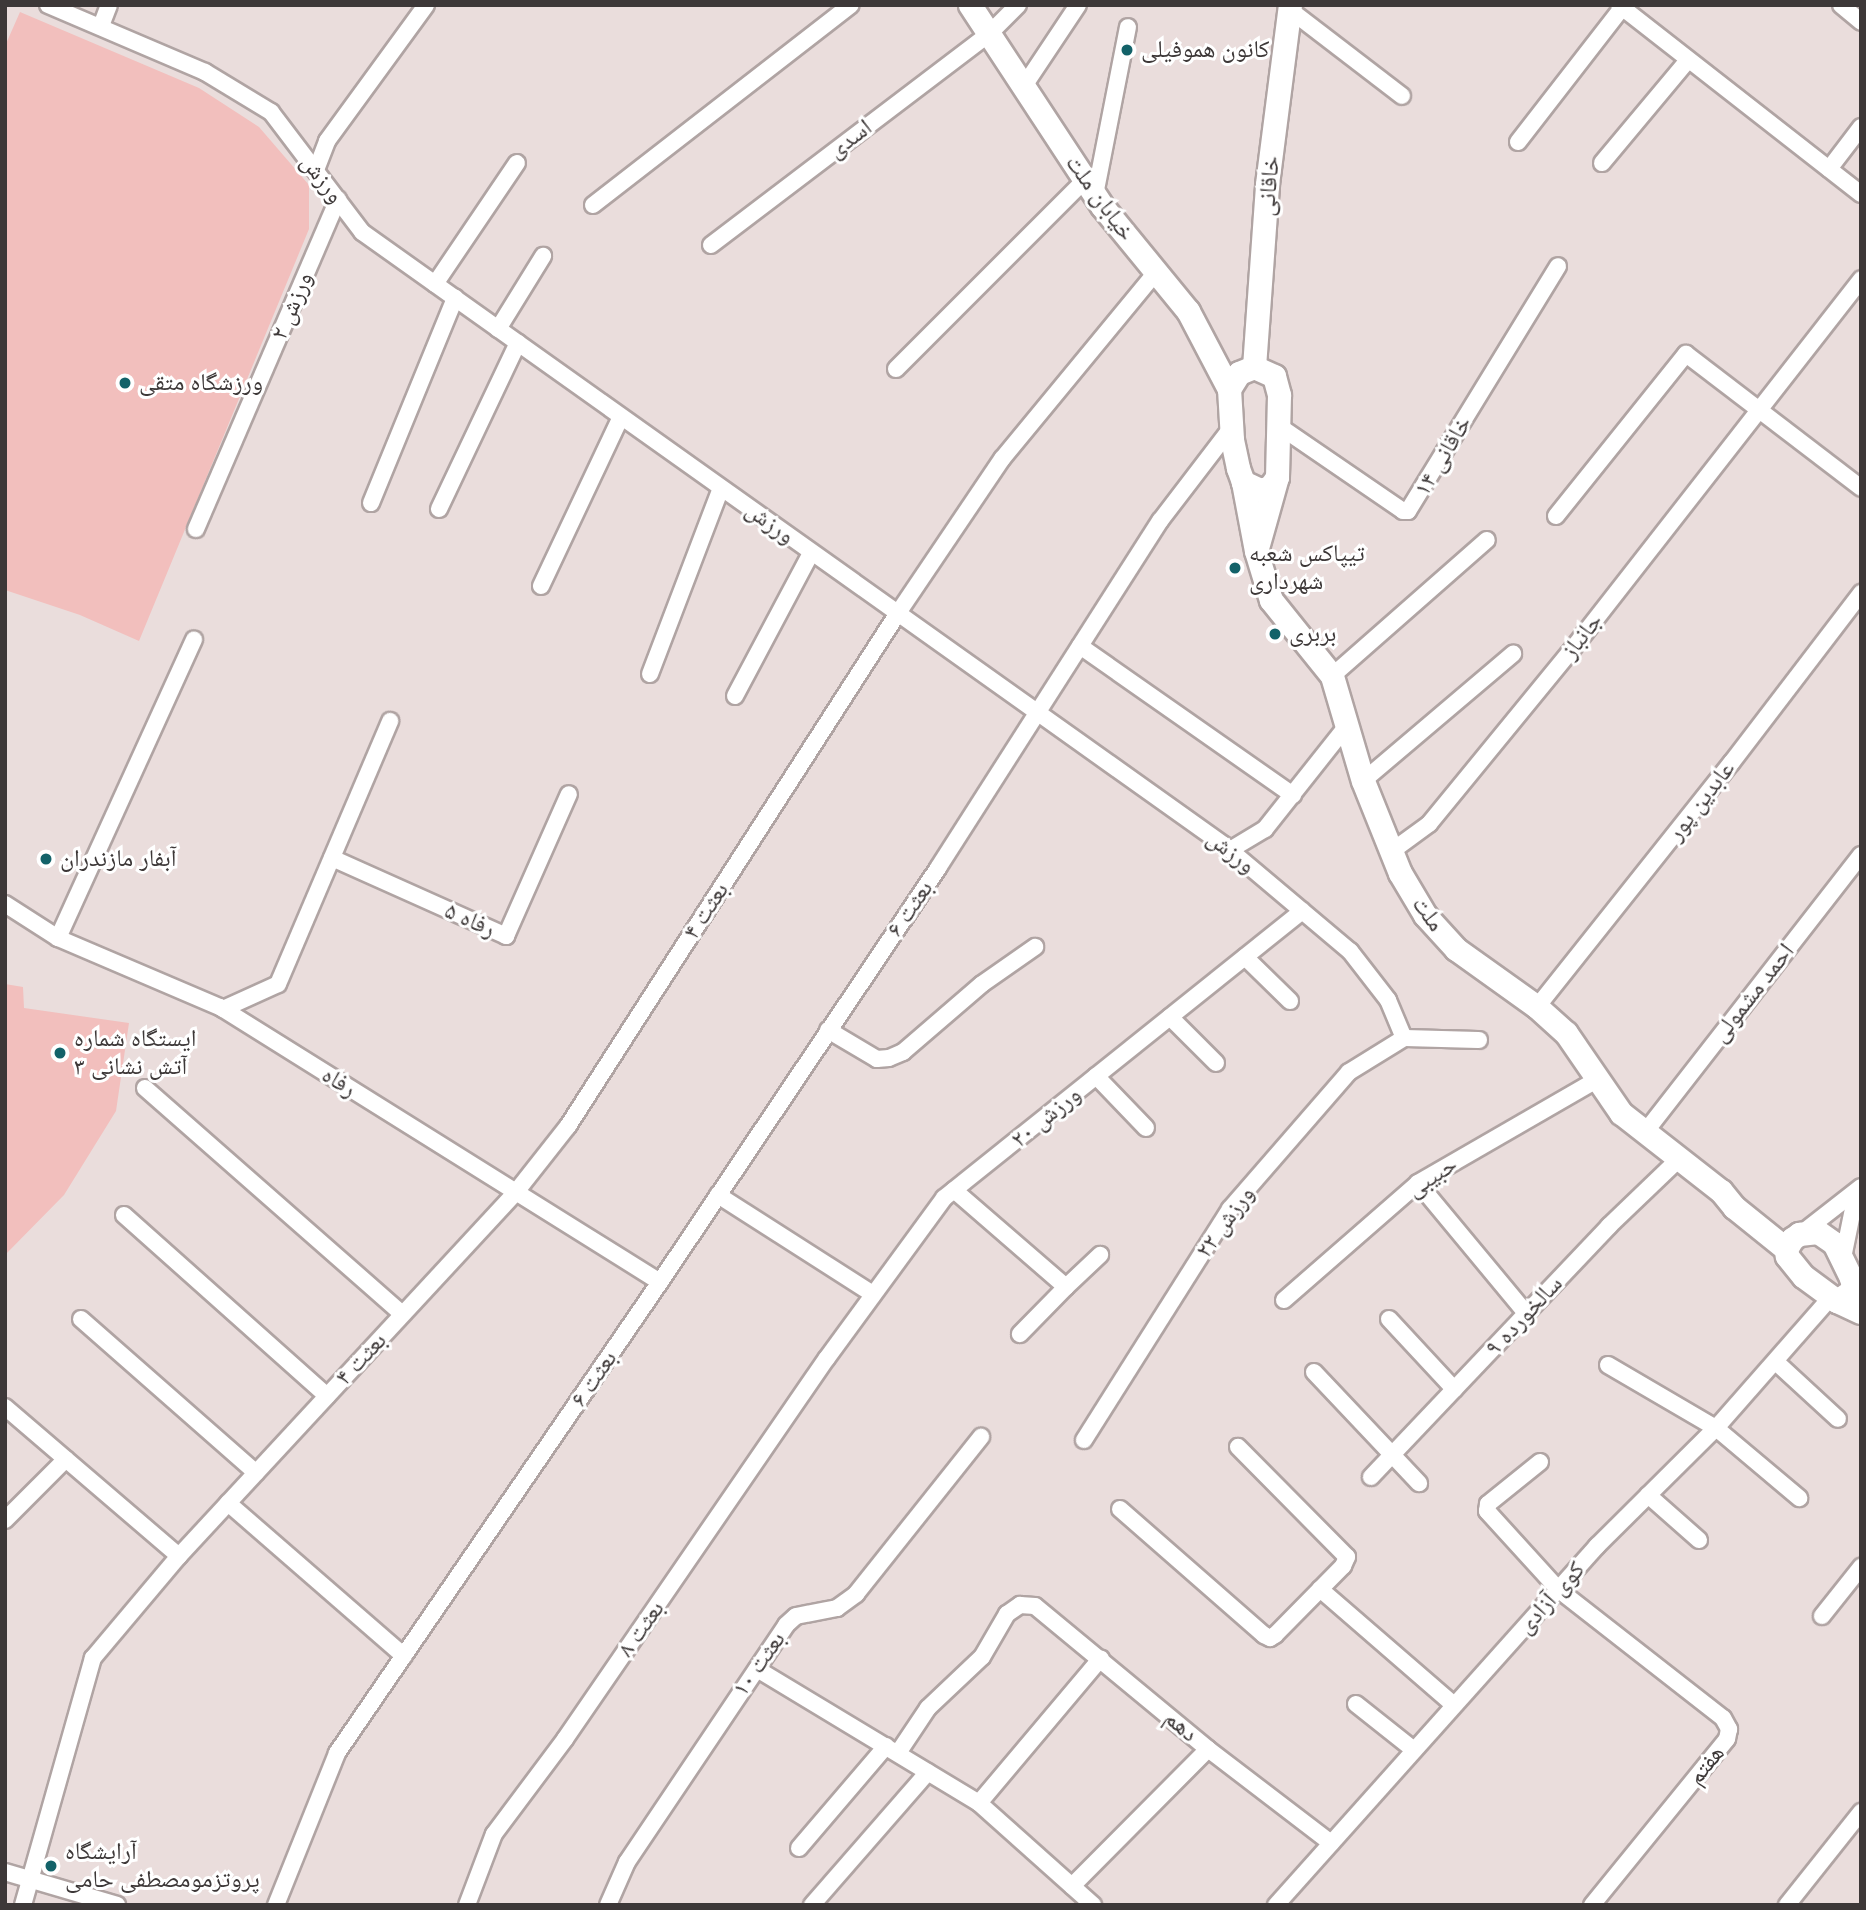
<!DOCTYPE html>
<meta charset="utf-8">
<style>
body{margin:0}
#map{position:relative;width:1866px;height:1910px;overflow:hidden;background:#eadddc;font-family:"Nunito Sans","Noto Naskh Arabic",sans-serif}
div>[style]{position:absolute}
[style*='--x']{left:calc(var(--x)*1px);top:calc(var(--y)*1px);width:calc(var(--w)*1px);rotate:calc(var(--a)*1deg)}
.green>*{inset:0;background:#f2bfbd}
.roads{filter:drop-shadow(2px 0 #b0a4a3) drop-shadow(-2px 0 #b0a4a3) drop-shadow(0 2px #b0a4a3) drop-shadow(0 -2px #b0a4a3)}
.minor>*{height:16px;margin:-8px;padding:0 8px;transform-origin:8px;border-radius:8px;background:#fff}
.secondary>*{height:23px;margin:-11.5px;padding:0 11.5px;transform-origin:11.5px;border-radius:11.5px;background:#fff}
.dots>*{width:19px;height:19px;translate:-50% -50%;box-sizing:border-box;border:4px solid #fff;border-radius:50%}
span{translate:-50% -50%;white-space:nowrap;text-align:center;line-height:1.15;-webkit-text-stroke:6px #fff;paint-order:stroke}
.poi-label{font-size:24px;color:#3d3838}
.left{translate:0 -50%;text-align:left}
.street-label{font-size:24px;color:#3d3838}
.frame{position:absolute;inset:0;border:7px solid #3d3838;pointer-events:none}
</style>
<div id="map">
<div class="green">
<i style="clip-path:polygon(20px 12px,199px 88px,259px 127px,309px 185px,309px 229px,139px 641px,80px 615px,5px 590px,5px 46px)"></i>
<i style="clip-path:polygon(5px 984px,23px 987px,24px 1008px,129px 1023px,116px 1111px,64px 1195px,5px 1255px)"></i>
</div>
<div class="roads">
<div class="minor">
<i style="--x:48;--y:5;--w:171;--a:23.1"></i>
<i style="--x:205;--y:72;--w:77;--a:31.2"></i>
<i style="--x:271;--y:112;--w:151;--a:52.8"></i>
<i style="--x:362;--y:232;--w:1058;--a:35.42"></i>
<i style="--x:1224;--y:845;--w:165;--a:40.1"></i>
<i style="--x:1350;--y:951;--w:62;--a:52.2"></i>
<i style="--x:1388;--y:1000;--w:41;--a:67.2"></i>
<i style="--x:1404;--y:1038;--w:75;--a:1.5"></i>
<i style="--x:1619;--y:5;--w:307;--a:38"></i>
<i style="--x:1841;--y:5;--w:26;--a:40"></i>
<i style="--x:1290;--y:10;--w:141;--a:37.5"></i>
<i style="--x:101;--y:26;--w:22;--a:-69"></i>
<i style="--x:1024;--y:86;--w:97;--a:-56.3"></i>
<i style="--x:1518;--y:142;--w:170;--a:-52.2"></i>
<i style="--x:1602;--y:163;--w:134;--a:-50.1"></i>
<i style="--x:1829;--y:169;--w:53;--a:-52.7"></i>
<i style="--x:316;--y:170;--w:31;--a:-69"></i>
<i style="--x:327;--y:141;--w:168;--a:-53.9"></i>
<i style="--x:1095;--y:195;--w:171;--a:-78.9"></i>
<i style="--x:593;--y:205;--w:326;--a:-37.8"></i>
<i style="--x:711;--y:245;--w:349;--a:-37.2"></i>
<i style="--x:989;--y:34;--w:41;--a:-45"></i>
<i style="--x:435;--y:284;--w:146;--a:-55.9"></i>
<i style="--x:498;--y:329;--w:86;--a:-58.3"></i>
<i style="--x:896;--y:369;--w:267;--a:-45"></i>
<i style="--x:1279;--y:426;--w:150;--a:34.4"></i>
<i style="--x:1403;--y:511;--w:5;--a:0"></i>
<i style="--x:1408;--y:511;--w:287;--a:-58.5"></i>
<i style="--x:371;--y:503;--w:222;--a:-67.7"></i>
<i style="--x:439;--y:509;--w:184;--a:-64.6"></i>
<i style="--x:1556;--y:516;--w:208;--a:-51.3"></i>
<i style="--x:1686;--y:354;--w:220;--a:37.4"></i>
<i style="--x:196;--y:529;--w:359;--a:-66.7"></i>
<i style="--x:541;--y:586;--w:187;--a:-64.7"></i>
<i style="--x:1080;--y:646;--w:260;--a:35"></i>
<i style="--x:650;--y:674;--w:199;--a:-69.1"></i>
<i style="--x:1332;--y:676;--w:206;--a:-41.3"></i>
<i style="--x:735;--y:696;--w:162;--a:-62"></i>
<i style="--x:1363;--y:781;--w:197;--a:-40.3"></i>
<i style="--x:1230;--y:850;--w:41;--a:-31"></i>
<i style="--x:1265;--y:829;--w:129;--a:-51.6"></i>
<i style="--x:1392;--y:851;--w:46;--a:-36.1"></i>
<i style="--x:1429;--y:824;--w:222;--a:-50.7"></i>
<i style="--x:1570;--y:652;--w:473;--a:-52"></i>
<i style="--x:332;--y:858;--w:191;--a:24.1"></i>
<i style="--x:506;--y:936;--w:155;--a:-66.1"></i>
<i style="--x:5;--y:904;--w:63;--a:32.7"></i>
<i style="--x:58;--y:938;--w:176;--a:23.1"></i>
<i style="--x:220;--y:1007;--w:519;--a:32.01"></i>
<i style="--x:58;--y:938;--w:328;--a:-65.5"></i>
<i style="--x:1245;--y:957;--w:63;--a:44.4"></i>
<i style="--x:1537;--y:1007;--w:313;--a:-51.5"></i>
<i style="--x:1732;--y:762;--w:213;--a:-52.6"></i>
<i style="--x:223;--y:1009;--w:60;--a:-24.4"></i>
<i style="--x:278;--y:984;--w:286;--a:-66.9"></i>
<i style="--x:1170;--y:1017;--w:65;--a:45"></i>
<i style="--x:828;--y:1030;--w:57;--a:30.6"></i>
<i style="--x:877;--y:1059;--w:12;--a:-5"></i>
<i style="--x:889;--y:1058;--w:15;--a:-23"></i>
<i style="--x:903;--y:1052;--w:104;--a:-40.7"></i>
<i style="--x:982;--y:984;--w:65;--a:-34.9"></i>
<i style="--x:1096;--y:1076;--w:72;--a:46.1"></i>
<i style="--x:145;--y:1088;--w:342;--a:41.3"></i>
<i style="--x:1646;--y:1131;--w:350;--a:-52.1"></i>
<i style="--x:1418;--y:1183;--w:169;--a:50.3"></i>
<i style="--x:954;--y:1190;--w:148;--a:40.9"></i>
<i style="--x:1066;--y:1287;--w:66;--a:134.4"></i>
<i style="--x:718;--y:1195;--w:184;--a:32.6"></i>
<i style="--x:124;--y:1215;--w:272;--a:41.7"></i>
<i style="--x:1802;--y:1233;--w:75;--a:-37.9"></i>
<i style="--x:1843;--y:1258;--w:65;--a:-78.5"></i>
<i style="--x:1066;--y:1287;--w:47;--a:-43.3"></i>
<i style="--x:1284;--y:1300;--w:178;--a:-41.1"></i>
<i style="--x:1418;--y:1183;--w:208;--a:-30"></i>
<i style="--x:81;--y:1319;--w:233;--a:41.3"></i>
<i style="--x:1389;--y:1319;--w:96;--a:47.1"></i>
<i style="--x:1776;--y:1362;--w:84;--a:42.6"></i>
<i style="--x:1608;--y:1365;--w:125;--a:30.3"></i>
<i style="--x:1716;--y:1428;--w:109;--a:40.1"></i>
<i style="--x:1314;--y:1372;--w:153;--a:46.6"></i>
<i style="--x:5;--y:1407;--w:229;--a:40.6"></i>
<i style="--x:1084;--y:1440;--w:273;--a:-57.7"></i>
<i style="--x:1230;--y:1209;--w:181;--a:-49"></i>
<i style="--x:1349;--y:1072;--w:65;--a:-31.7"></i>
<i style="--x:1540;--y:1462;--w:67;--a:141.1"></i>
<i style="--x:1488;--y:1504;--w:7;--a:98"></i>
<i style="--x:1487;--y:1511;--w:107;--a:47.7"></i>
<i style="--x:1559;--y:1590;--w:208;--a:38"></i>
<i style="--x:1723;--y:1718;--w:13;--a:61"></i>
<i style="--x:1729;--y:1729;--w:10;--a:101"></i>
<i style="--x:1727;--y:1739;--w:214;--a:129.1"></i>
<i style="--x:1371;--y:1477;--w:346;--a:-46.5"></i>
<i style="--x:1609;--y:1226;--w:98;--a:-43.8"></i>
<i style="--x:1648;--y:1495;--w:68;--a:41.4"></i>
<i style="--x:228;--y:1503;--w:233;--a:41"></i>
<i style="--x:1120;--y:1509;--w:191;--a:41.2"></i>
<i style="--x:1264;--y:1635;--w:7;--a:27"></i>
<i style="--x:1270;--y:1638;--w:6;--a:-31"></i>
<i style="--x:1275;--y:1635;--w:97;--a:-45.4"></i>
<i style="--x:1343;--y:1566;--w:10;--a:-66"></i>
<i style="--x:1347;--y:1557;--w:155;--a:-134.7"></i>
<i style="--x:5;--y:1520;--w:86;--a:-45"></i>
<i style="--x:1320;--y:1589;--w:177;--a:40.9"></i>
<i style="--x:1822;--y:1616;--w:63;--a:-51.5"></i>
<i style="--x:757;--y:1669;--w:259;--a:31.1"></i>
<i style="--x:979;--y:1803;--w:153;--a:41.8"></i>
<i style="--x:1356;--y:1704;--w:74;--a:38.4"></i>
<i style="--x:898;--y:1753;--w:54;--a:-56.3"></i>
<i style="--x:928;--y:1708;--w:74;--a:-43.4"></i>
<i style="--x:982;--y:1657;--w:50;--a:-59.8"></i>
<i style="--x:1007;--y:1614;--w:16;--a:-35"></i>
<i style="--x:1020;--y:1605;--w:15;--a:4"></i>
<i style="--x:1035;--y:1606;--w:224;--a:39.6"></i>
<i style="--x:1208;--y:1749;--w:155;--a:37.4"></i>
<i style="--x:979;--y:1803;--w:189;--a:-49.9"></i>
<i style="--x:799;--y:1848;--w:134;--a:-49.5"></i>
<i style="--x:5;--y:1872;--w:117;--a:16.4"></i>
<i style="--x:1072;--y:1886;--w:193;--a:-45.2"></i>
<i style="--x:23;--y:1905;--w:257;--a:-74.2"></i>
<i style="--x:93;--y:1658;--w:133;--a:-49.9"></i>
<i style="--x:179;--y:1556;--w:496;--a:-47.2"></i>
<i style="--x:516;--y:1192;--w:84;--a:-51.8"></i>
<i style="--x:568;--y:1126;--w:610;--a:-57.25"></i>
<i style="--x:898;--y:613;--w:186;--a:-56"></i>
<i style="--x:1002;--y:459;--w:242;--a:-50.5"></i>
<i style="--x:276;--y:1905;--w:164;--a:-68.1"></i>
<i style="--x:337;--y:1753;--w:571;--a:-55.56"></i>
<i style="--x:660;--y:1282;--w:499;--a:-56.1"></i>
<i style="--x:938;--y:868;--w:412;--a:-57.4"></i>
<i style="--x:1160;--y:521;--w:117;--a:-52.6"></i>
<i style="--x:467;--y:1905;--w:76;--a:-69.2"></i>
<i style="--x:494;--y:1834;--w:119;--a:-53.2"></i>
<i style="--x:565;--y:1739;--w:462;--a:-55.5"></i>
<i style="--x:827;--y:1358;--w:198;--a:-53.8"></i>
<i style="--x:944;--y:1198;--w:459;--a:-38.7"></i>
<i style="--x:608;--y:1905;--w:47;--a:-66.2"></i>
<i style="--x:627;--y:1862;--w:285;--a:-56.1"></i>
<i style="--x:786;--y:1625;--w:13;--a:-42"></i>
<i style="--x:796;--y:1616;--w:42;--a:-11"></i>
<i style="--x:837;--y:1608;--w:24;--a:-36"></i>
<i style="--x:856;--y:1594;--w:201;--a:-51.5"></i>
<i style="--x:812;--y:1905;--w:176;--a:-48.9"></i>
<i style="--x:1276;--y:1905;--w:482;--a:-48.2"></i>
<i style="--x:1597;--y:1546;--w:168;--a:-44.8"></i>
<i style="--x:1716;--y:1428;--w:174;--a:-48.7"></i>
<i style="--x:1787;--y:1905;--w:119;--a:-51.5"></i>
</div>
<div class="secondary">
<i style="--x:970;--y:5;--w:240;--a:56.7"></i>
<i style="--x:1102;--y:206;--w:136;--a:50.7"></i>
<i style="--x:1188;--y:311;--w:88;--a:62.3"></i>
<i style="--x:1254;--y:367;--w:183;--a:-85.9"></i>
<i style="--x:1267;--y:184;--w:180;--a:-82.7"></i>
<i style="--x:1254;--y:367;--w:22;--a:24"></i>
<i style="--x:1274;--y:376;--w:20;--a:75"></i>
<i style="--x:1279;--y:395;--w:82;--a:91.4"></i>
<i style="--x:1277;--y:477;--w:12;--a:125"></i>
<i style="--x:1270;--y:487;--w:10;--a:163"></i>
<i style="--x:1260;--y:490;--w:19;--a:-155"></i>
<i style="--x:1243;--y:482;--w:15;--a:-110"></i>
<i style="--x:1238;--y:468;--w:30;--a:-102"></i>
<i style="--x:1232;--y:439;--w:50;--a:-93.4"></i>
<i style="--x:1229;--y:389;--w:19;--a:-58"></i>
<i style="--x:1239;--y:373;--w:16;--a:-22"></i>
<i style="--x:1243;--y:482;--w:70;--a:79.3"></i>
<i style="--x:1256;--y:551;--w:51;--a:73"></i>
<i style="--x:1271;--y:600;--w:97;--a:51.2"></i>
<i style="--x:1332;--y:676;--w:109;--a:73.6"></i>
<i style="--x:1363;--y:781;--w:99;--a:68.1"></i>
<i style="--x:1400;--y:873;--w:49;--a:59.2"></i>
<i style="--x:1425;--y:915;--w:46;--a:47.6"></i>
<i style="--x:1456;--y:949;--w:100;--a:35.6"></i>
<i style="--x:1537;--y:1007;--w:39;--a:42"></i>
<i style="--x:1566;--y:1033;--w:97;--a:55.5"></i>
<i style="--x:1621;--y:1113;--w:127;--a:38"></i>
<i style="--x:1721;--y:1191;--w:21;--a:51"></i>
<i style="--x:1734;--y:1207;--w:67;--a:38.9"></i>
<i style="--x:1257;--y:548;--w:74;--a:-74.3"></i>
<i style="--x:1818;--y:1232;--w:19;--a:35"></i>
<i style="--x:1834;--y:1243;--w:39;--a:64"></i>
<i style="--x:1851;--y:1278;--w:8;--a:76"></i>
<i style="--x:1853;--y:1286;--w:7;--a:117"></i>
<i style="--x:1850;--y:1292;--w:16;--a:145"></i>
<i style="--x:1837;--y:1301;--w:42;--a:-143.7"></i>
<i style="--x:1803;--y:1276;--w:26;--a:-129"></i>
<i style="--x:1787;--y:1256;--w:7;--a:-98"></i>
<i style="--x:1786;--y:1249;--w:12;--a:-59"></i>
<i style="--x:1792;--y:1239;--w:9;--a:-36"></i>
<i style="--x:1799;--y:1234;--w:19;--a:-6"></i>
<i style="--x:1837;--y:1301;--w:26;--a:25"></i>
</div>
</div>
<div class="dots">
<i style="left:1127px;top:50px;background:#136269"></i>
<i style="left:125px;top:383px;background:#136269"></i>
<i style="left:1235px;top:568px;background:#136269"></i>
<i style="left:1275px;top:634px;background:#136269"></i>
<i style="left:46px;top:859px;background:#136269"></i>
<i style="left:60px;top:1053px;background:#136269"></i>
<i style="left:51px;top:1866px;background:#136269"></i>
</div>
<div class="poi-label">
<span class="left" style="left:1141px;top:50px">کانون هموفیلی</span>
<span class="left" style="left:139px;top:383px">ورزشگاه متقی</span>
<span class="left" style="left:1249px;top:568px">تیپاکس شعبه<br>شهرداری</span>
<span class="left" style="left:1289px;top:634px">بربری</span>
<span class="left" style="left:60px;top:859px">آبفار مازندران</span>
<span class="left" style="left:74px;top:1053px">ایستگاه شماره<br>۳ آتش نشانی</span>
<span class="left" style="left:65px;top:1866px">آرایشگاه<br>پروتزمومصطفی حامی</span>
</div>
<div class="street-label">
<span style="left:850px;top:139px;rotate:-37deg">اسدی</span>
<span style="left:322px;top:179px;rotate:53deg">ورزش</span>
<span style="left:1269px;top:186px;rotate:-85deg">خاقانی</span>
<span style="left:1100px;top:198px;rotate:54deg">خیابان ملت</span>
<span style="left:292px;top:306px;rotate:-67deg">ورزش ۲</span>
<span style="left:1443px;top:456px;rotate:-59deg">خاقانی ۱۴</span>
<span style="left:770px;top:523px;rotate:36deg">ورزش</span>
<span style="left:1582px;top:636px;rotate:-52deg">جانباز</span>
<span style="left:1701px;top:801px;rotate:-52deg">عابدین پور</span>
<span style="left:1231px;top:852px;rotate:38deg">ورزش</span>
<span style="left:910px;top:909px;rotate:-56deg">بعثت ۶</span>
<span style="left:706px;top:911px;rotate:-57deg">بعثت ۴</span>
<span style="left:1428px;top:914px;rotate:54deg">ملت</span>
<span style="left:470px;top:920px;rotate:24deg">رفاه ۵</span>
<span style="left:1753px;top:993px;rotate:-52deg">احمد مشمولی</span>
<span style="left:339px;top:1082px;rotate:32deg">رفاه</span>
<span style="left:1046px;top:1117px;rotate:-39deg">ورزش ۲۰</span>
<span style="left:1432px;top:1177px;rotate:-33deg">حبیبی</span>
<span style="left:1225px;top:1222px;rotate:-54deg">ورزش ۲۲</span>
<span style="left:1524px;top:1316px;rotate:-47deg">سالخورده ۹</span>
<span style="left:361px;top:1359px;rotate:-47deg">بعثت ۴</span>
<span style="left:594px;top:1379px;rotate:-56deg">بعثت ۶</span>
<span style="left:1551px;top:1598px;rotate:-48deg">کوی آزادی</span>
<span style="left:641px;top:1629px;rotate:-55deg">بعثت ٨</span>
<span style="left:759px;top:1664px;rotate:-55deg">بعثت ۱۰</span>
<span style="left:1181px;top:1726px;rotate:40deg">دهم</span>
<span style="left:1706px;top:1765px;rotate:-51deg">هفتم</span>
</div>
<div class="frame"></div>
</div>
